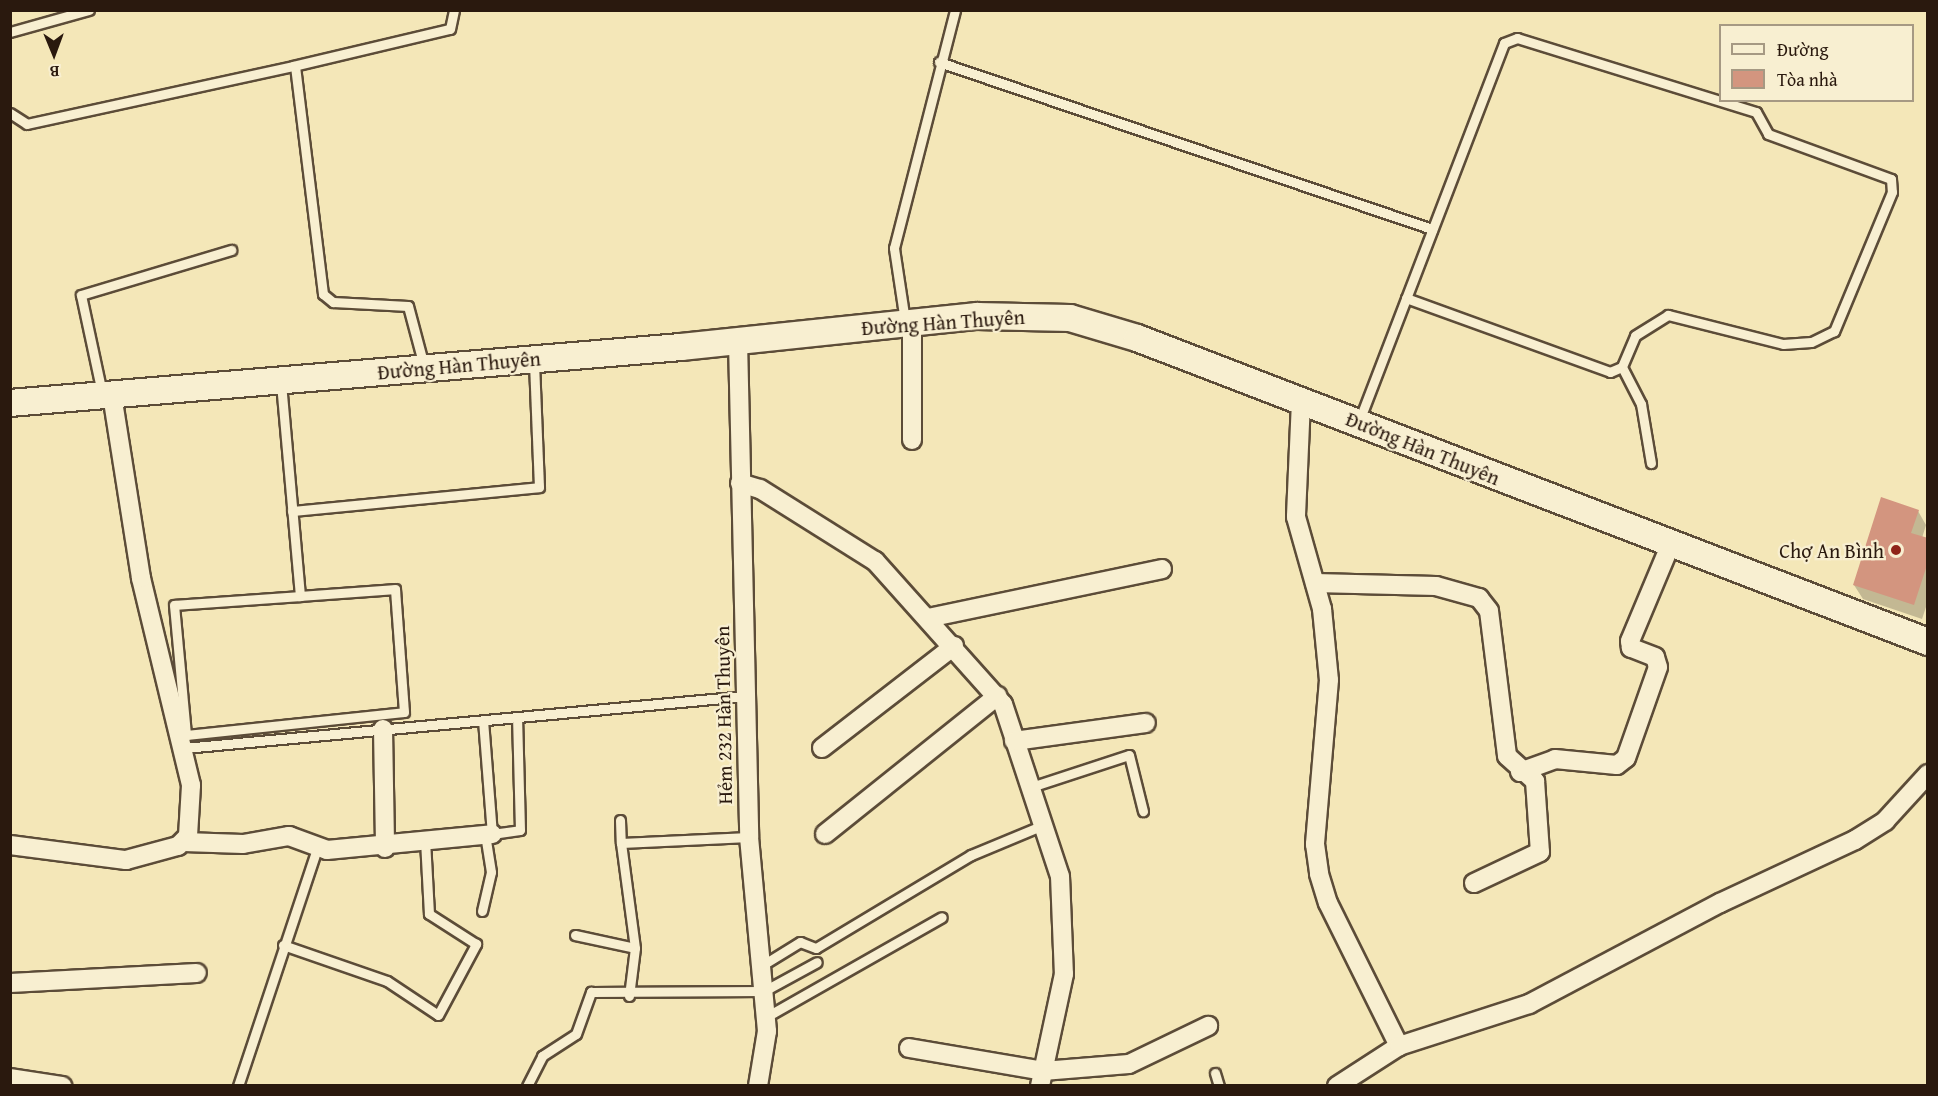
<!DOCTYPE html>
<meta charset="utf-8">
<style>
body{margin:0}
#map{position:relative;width:1938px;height:1096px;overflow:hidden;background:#f4e7b8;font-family:"Gentium Book Plus",serif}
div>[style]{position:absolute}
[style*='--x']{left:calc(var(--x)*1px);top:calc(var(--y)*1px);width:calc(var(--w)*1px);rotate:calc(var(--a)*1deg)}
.shadow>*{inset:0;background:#0003}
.building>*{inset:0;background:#d3957f}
.roads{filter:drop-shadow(2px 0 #5c4c38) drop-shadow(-2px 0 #5c4c38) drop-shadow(0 2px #5c4c38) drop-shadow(0 -2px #5c4c38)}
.lane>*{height:9px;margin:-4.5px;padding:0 4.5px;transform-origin:4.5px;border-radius:4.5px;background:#f8efd1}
.street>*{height:18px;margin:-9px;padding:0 9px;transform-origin:9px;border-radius:9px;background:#f8efd1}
.secondary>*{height:26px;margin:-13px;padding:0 13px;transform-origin:13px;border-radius:13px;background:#f8efd1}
.dots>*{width:16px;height:16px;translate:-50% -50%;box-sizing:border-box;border:3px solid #f8efd1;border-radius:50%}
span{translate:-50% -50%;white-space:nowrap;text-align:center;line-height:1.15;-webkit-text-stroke:4.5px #f8efd1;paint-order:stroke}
.street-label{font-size:20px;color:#2a190e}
.poi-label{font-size:20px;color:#2a190e}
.right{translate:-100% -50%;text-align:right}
.frame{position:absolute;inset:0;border:12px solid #2a190e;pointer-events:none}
.legend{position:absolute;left:1719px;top:24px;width:195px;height:78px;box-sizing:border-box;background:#f8efd1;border:2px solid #a69983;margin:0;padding:8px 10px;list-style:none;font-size:18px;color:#2a190e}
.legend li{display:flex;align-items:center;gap:12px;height:30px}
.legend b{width:30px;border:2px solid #a69983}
.north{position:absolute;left:24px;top:24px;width:60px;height:60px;-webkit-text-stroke:4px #f8efd1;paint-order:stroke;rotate:179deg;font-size:16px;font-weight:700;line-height:24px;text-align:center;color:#2a190e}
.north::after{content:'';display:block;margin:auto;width:21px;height:27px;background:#2a190e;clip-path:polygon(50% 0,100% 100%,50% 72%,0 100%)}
</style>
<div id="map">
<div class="shadow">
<i style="clip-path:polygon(1918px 511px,1926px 525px,1922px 538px,1928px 540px,1928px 601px,1922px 619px,1863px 599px,1854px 585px)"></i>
</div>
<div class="building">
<i style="clip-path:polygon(1881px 497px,1919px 510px,1911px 533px,1928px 538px,1928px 562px,1914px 605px,1853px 585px)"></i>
</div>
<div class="roads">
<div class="lane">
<i style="--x:10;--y:32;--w:82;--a:-15.6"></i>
<i style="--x:939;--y:62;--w:521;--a:18.71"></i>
<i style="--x:295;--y:66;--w:230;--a:83"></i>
<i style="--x:323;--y:294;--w:13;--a:39"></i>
<i style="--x:333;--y:302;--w:75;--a:3.1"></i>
<i style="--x:408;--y:306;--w:62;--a:75.1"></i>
<i style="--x:10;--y:113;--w:20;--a:33"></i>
<i style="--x:27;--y:124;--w:272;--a:-12.3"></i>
<i style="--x:293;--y:66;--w:161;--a:-13.3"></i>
<i style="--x:450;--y:29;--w:19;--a:-78"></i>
<i style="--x:1406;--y:298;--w:217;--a:19.9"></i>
<i style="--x:1610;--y:372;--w:13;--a:-23"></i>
<i style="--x:905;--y:321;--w:74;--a:-98.6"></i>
<i style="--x:894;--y:248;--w:246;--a:-75.6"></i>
<i style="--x:281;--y:383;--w:214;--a:84.9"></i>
<i style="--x:300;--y:596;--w:126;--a:175.9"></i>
<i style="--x:174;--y:605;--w:131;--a:84.7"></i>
<i style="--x:186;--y:735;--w:219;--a:-6"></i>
<i style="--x:404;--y:712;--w:123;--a:-94.2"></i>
<i style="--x:395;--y:589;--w:95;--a:175.8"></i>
<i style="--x:102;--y:393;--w:100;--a:-102.1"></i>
<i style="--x:81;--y:295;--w:157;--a:-16.7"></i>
<i style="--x:1359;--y:421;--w:405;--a:-69"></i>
<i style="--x:1504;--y:43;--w:14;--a:-21"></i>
<i style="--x:1517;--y:38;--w:250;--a:17.2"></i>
<i style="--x:1756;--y:112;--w:25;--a:61"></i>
<i style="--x:1768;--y:134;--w:131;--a:20.1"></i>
<i style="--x:1891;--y:179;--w:13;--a:86"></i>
<i style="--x:1892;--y:192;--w:151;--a:112.6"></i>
<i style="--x:1834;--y:331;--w:25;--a:154"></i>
<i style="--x:1811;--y:342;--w:28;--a:176"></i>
<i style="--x:1783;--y:344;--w:119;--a:-165.8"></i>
<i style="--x:1668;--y:315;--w:39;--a:148"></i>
<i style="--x:1635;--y:336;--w:34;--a:113"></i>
<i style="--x:1622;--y:367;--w:42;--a:62.8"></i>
<i style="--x:1641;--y:404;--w:60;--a:80.4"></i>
<i style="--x:292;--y:511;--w:248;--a:-5.5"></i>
<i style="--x:539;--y:487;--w:126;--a:-92.3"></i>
<i style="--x:483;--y:720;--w:114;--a:85.5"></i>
<i style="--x:492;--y:834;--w:28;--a:-8"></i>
<i style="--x:520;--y:830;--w:113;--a:-91.5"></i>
<i style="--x:184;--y:748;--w:563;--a:-5.3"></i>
<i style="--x:1028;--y:788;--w:106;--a:-18.1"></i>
<i style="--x:1129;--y:755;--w:58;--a:76"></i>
<i style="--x:620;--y:820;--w:23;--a:88"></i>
<i style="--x:621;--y:843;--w:128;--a:-2.7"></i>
<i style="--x:482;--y:911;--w:40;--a:-77"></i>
<i style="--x:491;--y:872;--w:39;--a:-99"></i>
<i style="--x:575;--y:935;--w:61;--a:12.2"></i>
<i style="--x:635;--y:948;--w:106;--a:-97.6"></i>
<i style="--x:283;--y:945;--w:110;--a:19.1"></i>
<i style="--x:387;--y:981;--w:61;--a:33.7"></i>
<i style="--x:438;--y:1015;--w:81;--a:-61.8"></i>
<i style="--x:476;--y:944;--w:56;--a:-147.4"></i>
<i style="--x:429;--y:914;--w:75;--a:-93.1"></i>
<i style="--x:761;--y:966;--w:46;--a:-31.6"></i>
<i style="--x:800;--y:942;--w:17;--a:21"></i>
<i style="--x:816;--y:948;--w:181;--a:-31"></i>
<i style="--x:971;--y:855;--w:78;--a:-22.6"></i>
<i style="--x:629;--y:996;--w:48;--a:-82.9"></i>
<i style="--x:766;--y:1017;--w:202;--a:-29.6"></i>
<i style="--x:1215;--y:1073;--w:14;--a:73"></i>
<i style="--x:238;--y:1086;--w:251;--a:-71.6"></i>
<i style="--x:527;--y:1086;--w:34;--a:-63"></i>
<i style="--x:542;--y:1056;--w:40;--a:-32.9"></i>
<i style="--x:576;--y:1034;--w:45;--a:-70.3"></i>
<i style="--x:591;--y:992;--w:173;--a:-0.3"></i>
<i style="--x:764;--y:991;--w:60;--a:-28.7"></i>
</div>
<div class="street">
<i style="--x:738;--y:341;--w:496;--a:88.7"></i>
<i style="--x:749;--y:837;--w:195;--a:84.7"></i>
<i style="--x:767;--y:1031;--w:56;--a:99.3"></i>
<i style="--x:1301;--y:401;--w:116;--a:92.5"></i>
<i style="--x:1296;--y:517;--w:96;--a:74.2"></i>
<i style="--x:1322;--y:609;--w:71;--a:84.4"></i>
<i style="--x:1329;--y:680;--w:165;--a:94.9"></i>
<i style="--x:1315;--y:844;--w:30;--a:82"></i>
<i style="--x:1319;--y:874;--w:30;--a:73"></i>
<i style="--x:1328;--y:903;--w:160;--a:63.6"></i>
<i style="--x:912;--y:440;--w:117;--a:-90"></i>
<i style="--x:740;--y:483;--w:21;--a:17"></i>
<i style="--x:760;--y:489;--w:136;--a:32.1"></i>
<i style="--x:875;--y:561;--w:192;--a:48.2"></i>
<i style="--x:1003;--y:704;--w:181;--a:71.7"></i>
<i style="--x:1060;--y:876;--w:98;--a:87.7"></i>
<i style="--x:1064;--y:974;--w:115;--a:102.1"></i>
<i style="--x:1315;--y:583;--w:121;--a:1.4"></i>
<i style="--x:1436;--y:586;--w:45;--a:15.6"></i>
<i style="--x:1479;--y:598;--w:16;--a:52"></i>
<i style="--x:1489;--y:611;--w:146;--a:82.9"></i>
<i style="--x:1507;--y:756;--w:38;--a:42"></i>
<i style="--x:1535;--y:781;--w:71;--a:86"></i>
<i style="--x:1540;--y:852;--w:73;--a:154.8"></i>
<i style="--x:928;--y:618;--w:239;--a:-11.8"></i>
<i style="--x:383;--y:729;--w:119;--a:89"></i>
<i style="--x:1014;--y:741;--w:133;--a:-7.8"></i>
<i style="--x:822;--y:748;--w:167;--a:-37.7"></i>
<i style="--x:1520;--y:772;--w:37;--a:-20"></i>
<i style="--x:1555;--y:759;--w:62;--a:5.5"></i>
<i style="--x:1617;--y:765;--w:11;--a:-38"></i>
<i style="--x:1626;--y:758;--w:96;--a:-70.6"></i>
<i style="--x:1658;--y:667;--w:10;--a:-107"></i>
<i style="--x:1655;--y:657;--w:26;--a:-159"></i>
<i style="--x:1631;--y:648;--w:7;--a:-98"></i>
<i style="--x:1630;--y:641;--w:103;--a:-67.2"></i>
<i style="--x:825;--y:834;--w:221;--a:-38.7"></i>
<i style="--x:184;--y:842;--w:59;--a:1.9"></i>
<i style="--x:243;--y:844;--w:47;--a:-9.9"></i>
<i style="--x:289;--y:836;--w:40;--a:20.2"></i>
<i style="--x:327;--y:850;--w:166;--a:-5.5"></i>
<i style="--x:10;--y:845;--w:117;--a:7.4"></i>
<i style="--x:126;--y:860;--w:54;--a:-15.1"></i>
<i style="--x:178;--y:846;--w:14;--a:-45"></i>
<i style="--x:188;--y:836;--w:51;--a:-86.6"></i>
<i style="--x:191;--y:785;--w:213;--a:-103.6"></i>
<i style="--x:141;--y:578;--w:186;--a:-99"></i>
<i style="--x:10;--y:983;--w:187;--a:-3.1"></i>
<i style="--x:909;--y:1048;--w:136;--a:9.7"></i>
<i style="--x:1043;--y:1071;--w:86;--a:-4.7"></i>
<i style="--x:1129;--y:1064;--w:88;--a:-25.7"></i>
<i style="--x:10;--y:1078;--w:53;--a:8.7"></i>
<i style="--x:1337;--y:1086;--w:74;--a:-32.8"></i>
<i style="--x:1399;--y:1046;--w:137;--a:-17.9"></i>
<i style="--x:1529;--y:1004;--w:216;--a:-27.9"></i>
<i style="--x:1720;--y:903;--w:149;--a:-25"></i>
<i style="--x:1855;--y:840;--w:36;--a:-32"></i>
<i style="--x:1885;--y:821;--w:64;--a:-47.5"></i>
</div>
<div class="secondary">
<i style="--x:10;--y:403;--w:673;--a:-4.77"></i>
<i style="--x:681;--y:347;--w:298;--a:-6"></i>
<i style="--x:977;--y:316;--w:93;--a:1.2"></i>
<i style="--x:1070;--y:318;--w:70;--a:16.6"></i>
<i style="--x:1137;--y:338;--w:847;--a:21.02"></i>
</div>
</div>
<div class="dots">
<i style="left:1896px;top:550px;background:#8f2418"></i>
</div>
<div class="street-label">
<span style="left:943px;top:322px;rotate:-4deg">Đường Hàn Thuyên</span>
<span style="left:459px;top:365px;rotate:-5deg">Đường Hàn Thuyên</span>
<span style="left:1423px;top:448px;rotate:22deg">Đường Hàn Thuyên</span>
<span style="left:723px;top:715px;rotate:-91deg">Hẻm 232 Hàn Thuyên</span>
</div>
<div class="poi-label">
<span class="right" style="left:1884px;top:550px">Chợ An Bình</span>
</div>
<div class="frame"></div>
<ul class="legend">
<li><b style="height:8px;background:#f8efd1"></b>Đường</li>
<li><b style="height:16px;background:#d3957f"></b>Tòa nhà</li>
</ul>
<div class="north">B</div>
</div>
